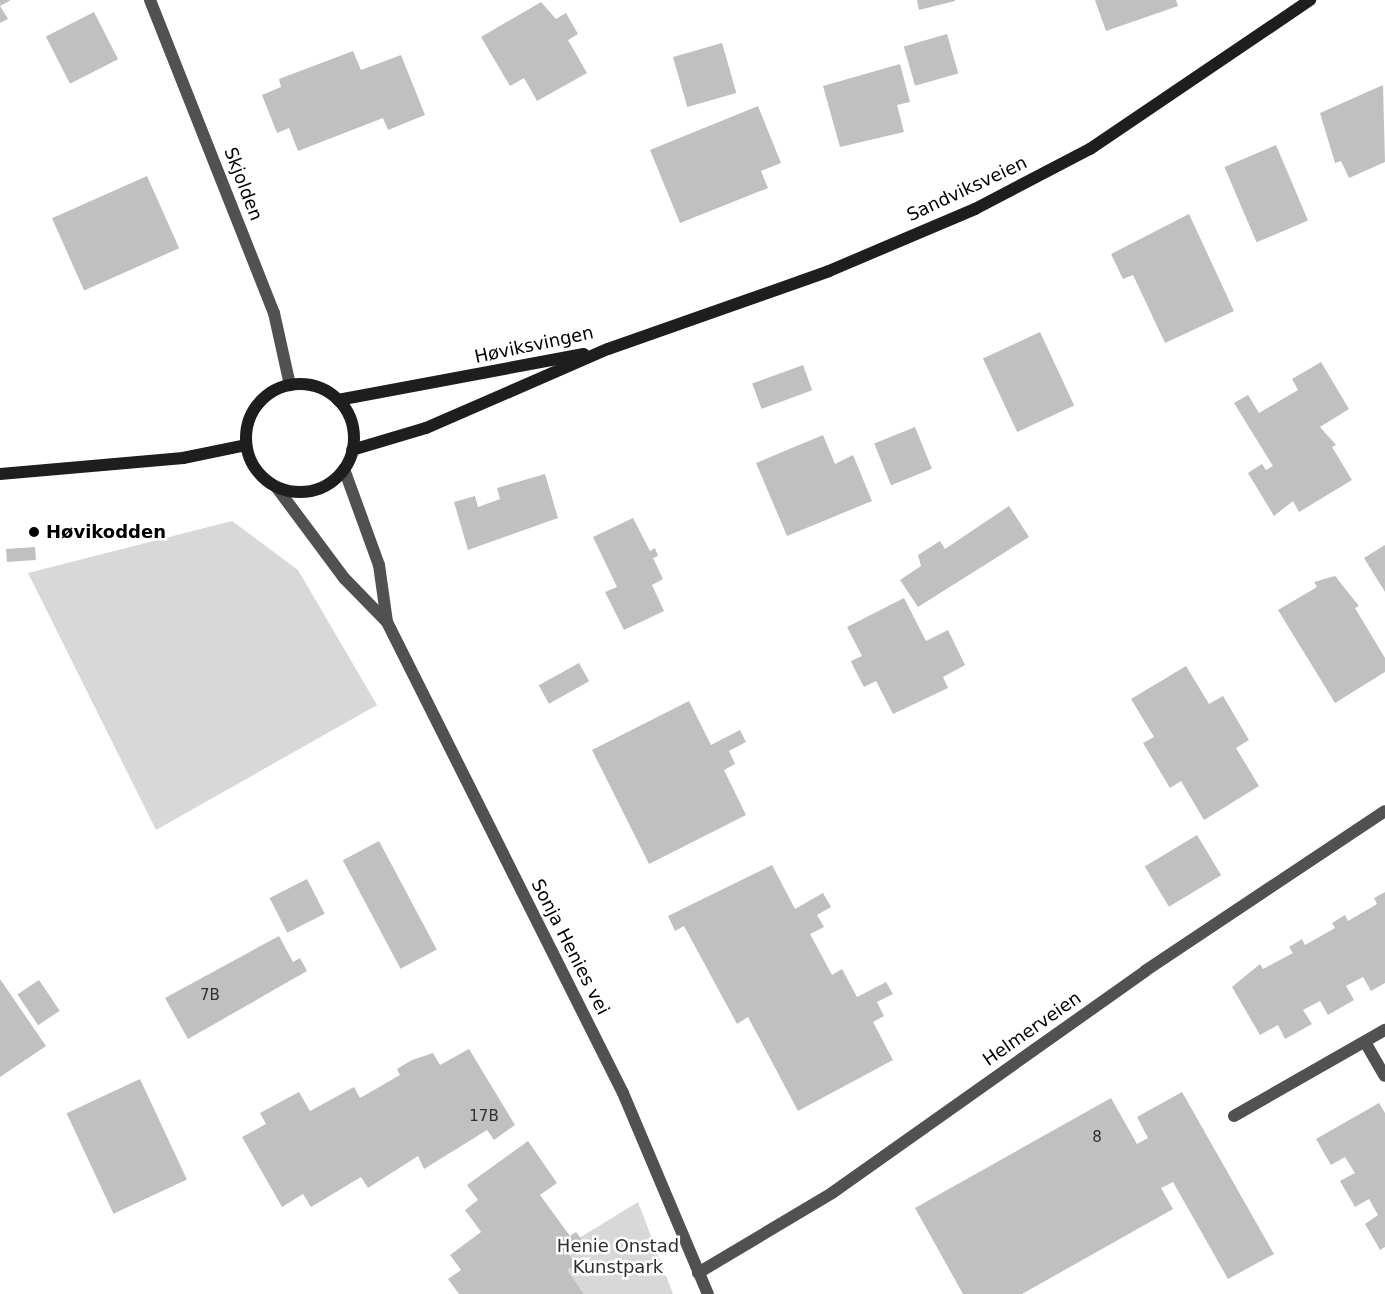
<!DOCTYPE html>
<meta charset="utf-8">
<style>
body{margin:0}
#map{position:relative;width:1385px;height:1294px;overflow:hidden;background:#fff;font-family:"DejaVu Sans",sans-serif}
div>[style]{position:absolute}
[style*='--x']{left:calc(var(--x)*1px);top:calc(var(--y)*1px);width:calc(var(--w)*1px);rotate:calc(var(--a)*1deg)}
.green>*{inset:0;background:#d8d8d8}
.building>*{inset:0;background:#c0c0c0;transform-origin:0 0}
.minor>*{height:12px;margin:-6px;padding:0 6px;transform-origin:6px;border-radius:6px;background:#515151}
.secondary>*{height:12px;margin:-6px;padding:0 6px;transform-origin:6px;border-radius:6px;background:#1e1e1e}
.secondary>.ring{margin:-6px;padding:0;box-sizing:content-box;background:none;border:12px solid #1e1e1e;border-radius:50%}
.dots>*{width:16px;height:16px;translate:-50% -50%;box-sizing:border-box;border:3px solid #fff;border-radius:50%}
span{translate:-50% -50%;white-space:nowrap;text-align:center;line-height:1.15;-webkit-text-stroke:5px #fff;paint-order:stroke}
.number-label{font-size:15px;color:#303030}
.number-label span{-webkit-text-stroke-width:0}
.street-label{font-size:18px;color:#000}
.poi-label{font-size:18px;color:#000;font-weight:700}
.left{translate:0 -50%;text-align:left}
.park-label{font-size:18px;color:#2f2f2f}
</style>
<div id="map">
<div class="green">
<i style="clip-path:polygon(232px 521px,298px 570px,377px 705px,156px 830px,28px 573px)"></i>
<i style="clip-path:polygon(638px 1202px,673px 1294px,488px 1294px)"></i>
</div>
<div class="building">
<i style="clip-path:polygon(0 0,11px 0,0 6px,8px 19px,0 23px)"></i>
<i style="clip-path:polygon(917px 0,955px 0,955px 1px,919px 10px)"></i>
<i style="clip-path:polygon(1095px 0,1176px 0,1178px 6px,1106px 31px)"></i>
<i style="clip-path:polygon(541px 2px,556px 19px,566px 13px,578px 34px,568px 40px,587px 73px,537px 101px,524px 78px,510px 86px,481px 37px)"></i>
<i style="left:94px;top:12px;width:53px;height:54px;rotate:63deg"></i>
<i style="left:947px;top:34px;width:41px;height:45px;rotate:74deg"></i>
<i style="left:722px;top:43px;width:52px;height:51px;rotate:74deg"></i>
<i style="clip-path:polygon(353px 51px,361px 70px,401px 55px,425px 115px,388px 130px,383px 118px,298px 151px,289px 128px,277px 133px,262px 95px,281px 87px,279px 79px)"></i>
<i style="clip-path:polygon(900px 64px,910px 102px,897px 105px,904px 132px,840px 147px,823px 86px)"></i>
<i style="clip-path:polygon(1383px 85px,1385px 162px,1349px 178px,1341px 161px,1335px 163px,1320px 113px)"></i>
<i style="clip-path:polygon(758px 106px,781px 163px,761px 171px,768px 188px,680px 223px,650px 150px)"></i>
<i style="left:1276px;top:145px;width:82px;height:56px;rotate:67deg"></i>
<i style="left:147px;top:176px;width:79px;height:104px;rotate:66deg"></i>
<i style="clip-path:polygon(1189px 214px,1234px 311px,1165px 343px,1133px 275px,1123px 279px,1111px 254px)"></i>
<i style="left:1040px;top:332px;width:81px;height:63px;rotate:65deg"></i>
<i style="clip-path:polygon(1321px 362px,1349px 409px,1320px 427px,1336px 445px,1332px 447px,1352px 480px,1299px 512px,1293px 501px,1274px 516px,1248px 473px,1262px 464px,1266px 470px,1273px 466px,1234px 403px,1248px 395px,1259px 413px,1298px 390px,1292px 379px)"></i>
<i style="left:803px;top:365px;width:27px;height:54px;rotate:70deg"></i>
<i style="left:915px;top:427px;width:45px;height:44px;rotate:68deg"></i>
<i style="clip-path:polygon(823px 435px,835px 464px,853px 455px,872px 501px,787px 536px,756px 463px)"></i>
<i style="clip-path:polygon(545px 474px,558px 518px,468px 550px,454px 502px,475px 496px,478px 507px,500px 499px,497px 488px)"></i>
<i style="clip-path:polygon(1009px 506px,1029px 537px,918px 607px,900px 580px,921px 566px,918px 555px,940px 541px,945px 549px)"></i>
<i style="clip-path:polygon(633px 518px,650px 551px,655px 548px,658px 556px,653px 558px,663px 579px,652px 585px,664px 611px,624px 630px,605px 592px,617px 587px,593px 537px)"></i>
<i style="clip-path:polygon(1385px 545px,1385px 592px,1364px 558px)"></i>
<i style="left:35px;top:547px;width:13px;height:29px;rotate:86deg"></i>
<i style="clip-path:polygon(1335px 576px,1359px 606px,1355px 608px,1385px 658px,1385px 672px,1335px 703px,1278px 610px,1317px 587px,1314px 582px)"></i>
<i style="clip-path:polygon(904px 598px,926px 641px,948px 630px,965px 665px,943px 677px,948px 688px,893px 714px,876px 681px,864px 687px,853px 666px,851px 661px,862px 656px,847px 627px)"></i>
<i style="left:579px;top:663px;width:21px;height:46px;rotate:61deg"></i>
<i style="clip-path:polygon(1186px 666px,1209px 704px,1223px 696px,1249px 740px,1236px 748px,1259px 786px,1204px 820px,1181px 781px,1170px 788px,1143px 743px,1154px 737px,1131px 699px)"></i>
<i style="clip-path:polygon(689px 701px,711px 745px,740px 730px,746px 742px,729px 751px,735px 764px,724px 770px,746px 815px,649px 864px,592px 750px)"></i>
<i style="left:1197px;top:835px;width:47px;height:61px;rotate:59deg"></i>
<i style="left:379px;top:841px;width:123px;height:41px;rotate:62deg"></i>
<i style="clip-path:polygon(772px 865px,795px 909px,823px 893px,831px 907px,817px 915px,824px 927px,810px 934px,832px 975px,842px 969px,857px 997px,886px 982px,893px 994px,877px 1002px,884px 1016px,873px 1022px,893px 1060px,798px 1111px,748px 1017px,737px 1024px,684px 926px,675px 931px,668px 916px)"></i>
<i style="left:307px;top:879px;width:39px;height:42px;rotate:63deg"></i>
<i style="clip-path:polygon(1385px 892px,1385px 983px,1371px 991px,1363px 977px,1346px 986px,1354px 1000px,1328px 1015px,1320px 1001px,1303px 1010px,1312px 1024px,1285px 1039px,1278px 1025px,1260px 1035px,1232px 987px,1260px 964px,1263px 969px,1293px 953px,1289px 947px,1302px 939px,1305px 945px,1335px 928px,1332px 923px,1345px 915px,1348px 921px,1377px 904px,1374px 898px)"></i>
<i style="clip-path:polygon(279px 936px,293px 962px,300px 958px,307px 971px,188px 1039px,165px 998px)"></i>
<i style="clip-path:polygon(0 979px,46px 1046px,0 1077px)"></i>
<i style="left:39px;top:980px;width:37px;height:26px;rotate:56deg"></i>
<i style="clip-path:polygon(469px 1049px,515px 1125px,494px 1140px,487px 1130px,424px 1169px,418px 1156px,368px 1188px,361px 1177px,311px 1207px,303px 1194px,282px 1207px,242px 1137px,266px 1124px,260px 1113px,299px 1092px,310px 1111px,354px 1087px,360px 1098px,400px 1075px,397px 1069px,412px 1060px,433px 1053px,440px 1065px)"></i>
<i style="left:140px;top:1079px;width:111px;height:81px;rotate:65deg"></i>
<i style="clip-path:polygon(1182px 1092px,1274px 1254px,1228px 1279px,1173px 1182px,1161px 1188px,1173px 1209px,1022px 1294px,963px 1294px,915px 1208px,1111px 1098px,1137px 1144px,1148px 1138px,1137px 1117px)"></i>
<i style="clip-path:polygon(1379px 1103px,1385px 1113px,1385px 1247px,1380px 1250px,1365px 1224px,1378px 1215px,1369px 1199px,1355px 1207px,1340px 1181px,1355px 1173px,1345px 1157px,1331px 1165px,1316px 1139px)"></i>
<i style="clip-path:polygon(528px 1141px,557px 1183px,540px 1195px,570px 1236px,576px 1232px,582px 1240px,568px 1253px,576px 1264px,567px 1270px,584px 1294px,459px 1294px,448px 1279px,461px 1270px,450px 1255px,481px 1232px,465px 1210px,478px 1200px,467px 1185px)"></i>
</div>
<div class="minor">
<i style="--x:150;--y:0;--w:337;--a:68.4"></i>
<i style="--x:274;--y:313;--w:74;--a:77.5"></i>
<i style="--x:344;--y:469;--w:102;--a:70"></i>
<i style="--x:379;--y:565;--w:58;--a:82"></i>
<i style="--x:277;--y:488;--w:112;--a:53.3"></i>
<i style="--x:344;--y:578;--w:62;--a:45.7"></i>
<i style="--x:387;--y:622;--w:527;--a:63.39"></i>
<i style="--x:623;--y:1093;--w:218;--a:67.1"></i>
<i style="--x:1365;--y:1042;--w:39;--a:60"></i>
<i style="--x:1234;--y:1116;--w:174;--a:-29.7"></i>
<i style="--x:698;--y:1273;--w:156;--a:-30.8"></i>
<i style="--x:832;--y:1193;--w:384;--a:-35.3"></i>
<i style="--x:1145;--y:971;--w:288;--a:-33.7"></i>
</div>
<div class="secondary">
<i class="ring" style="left:246px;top:384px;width:96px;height:96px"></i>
<i style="--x:338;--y:400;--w:250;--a:-10.6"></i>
<i style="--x:352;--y:450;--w:77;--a:-16.6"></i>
<i style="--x:426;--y:428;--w:198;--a:-23.5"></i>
<i style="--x:608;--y:349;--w:234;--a:-19.4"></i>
<i style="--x:829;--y:271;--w:159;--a:-23"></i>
<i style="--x:975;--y:209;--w:130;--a:-27.6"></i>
<i style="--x:1090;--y:149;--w:266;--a:-34.1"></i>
<i style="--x:0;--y:474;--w:184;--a:-5"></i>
<i style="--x:183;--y:458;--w:64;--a:-11.7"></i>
</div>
<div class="dots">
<i style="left:34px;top:532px;background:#000"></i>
</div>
<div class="number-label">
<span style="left:210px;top:996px">7B</span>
<span style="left:484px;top:1117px">17B</span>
<span style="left:1097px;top:1138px">8</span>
</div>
<div class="street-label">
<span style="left:243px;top:184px;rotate:69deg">Skjolden</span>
<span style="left:967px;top:189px;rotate:-25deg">Sandviksveien</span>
<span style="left:534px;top:345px;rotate:-12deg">Høviksvingen</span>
<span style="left:570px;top:947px;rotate:63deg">Sonja Henies vei</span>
<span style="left:1032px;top:1029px;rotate:-35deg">Helmerveien</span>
</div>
<div class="poi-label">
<span class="left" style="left:46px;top:532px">Høvikodden</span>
</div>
<div class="park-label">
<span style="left:618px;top:1257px">Henie Onstad<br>Kunstpark</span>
</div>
</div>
